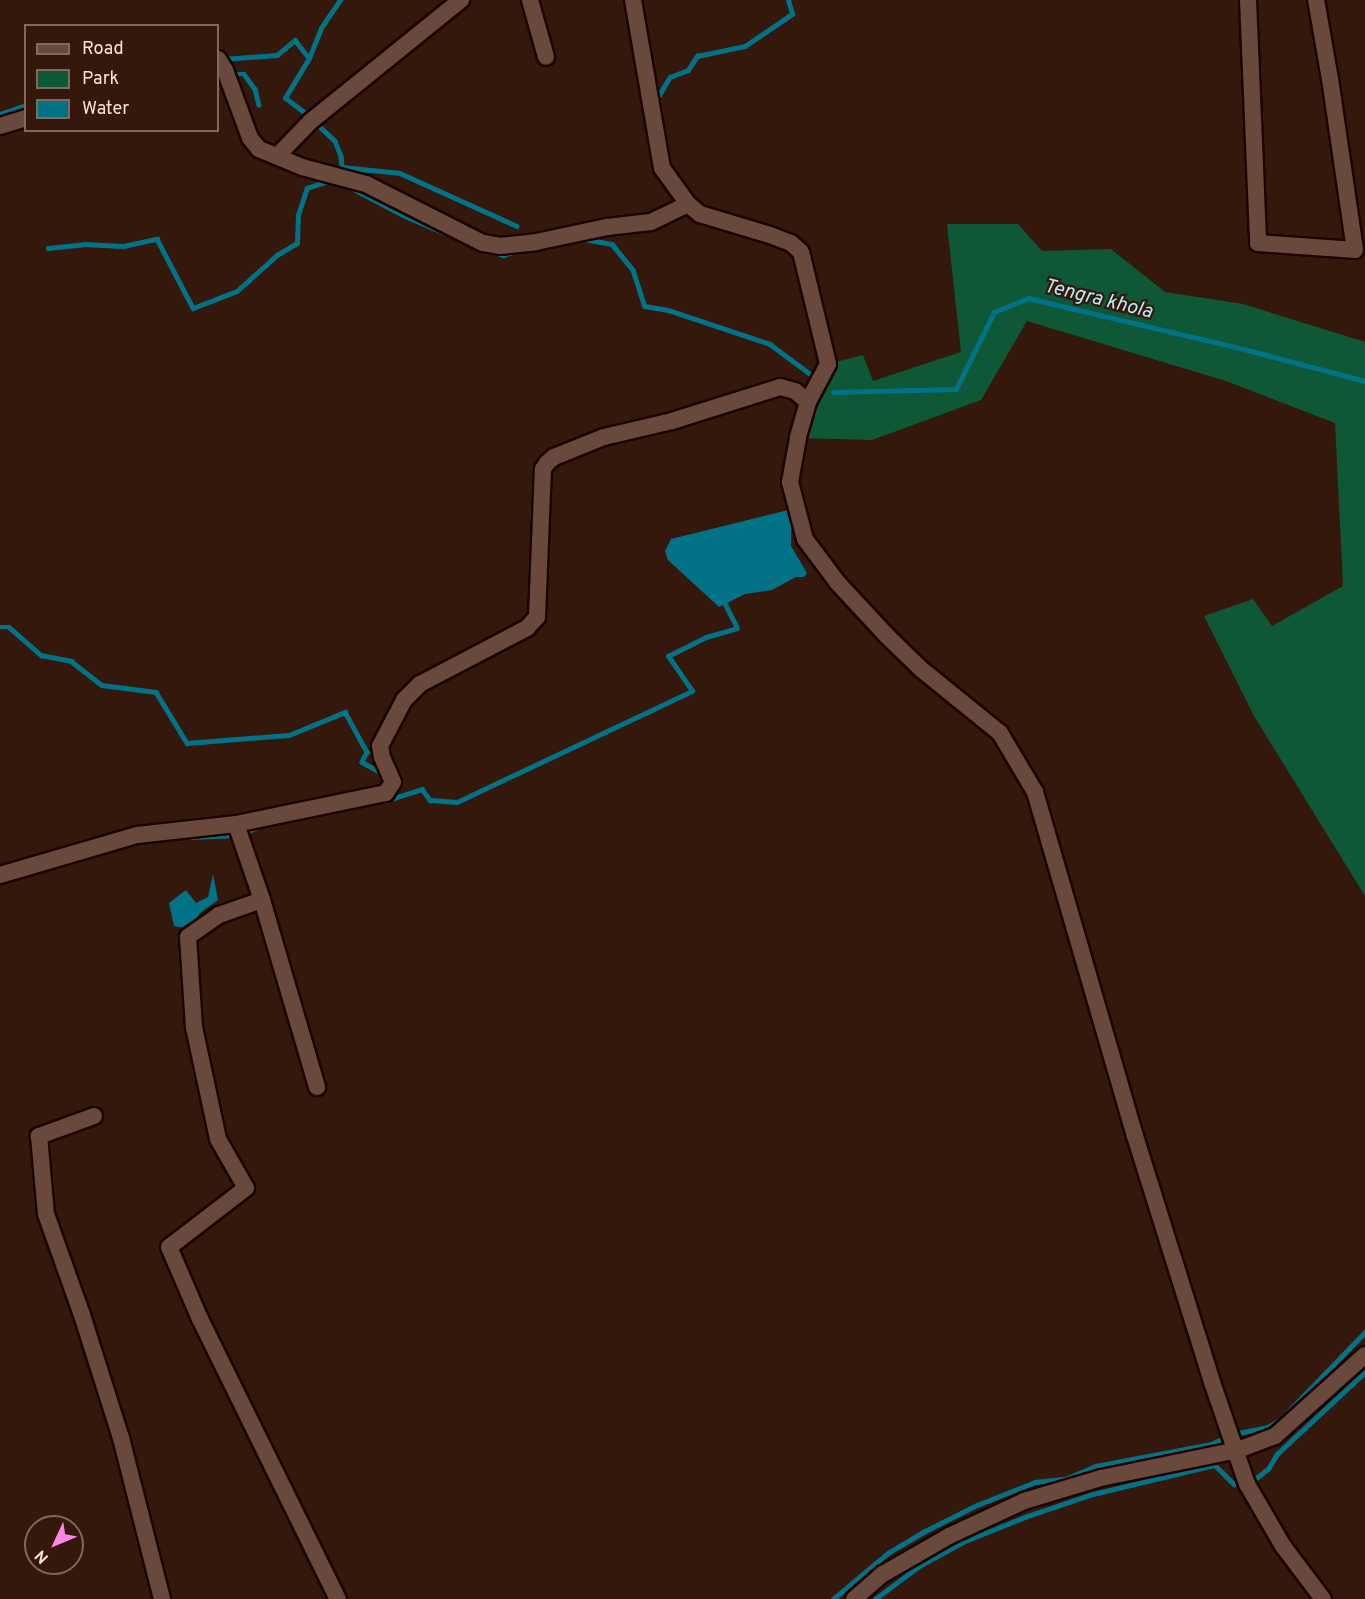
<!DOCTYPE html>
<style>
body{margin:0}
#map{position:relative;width:1365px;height:1599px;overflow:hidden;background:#34180c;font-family:Overpass,sans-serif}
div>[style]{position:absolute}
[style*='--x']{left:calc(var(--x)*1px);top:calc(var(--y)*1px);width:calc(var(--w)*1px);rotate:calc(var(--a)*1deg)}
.green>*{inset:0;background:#0e5737}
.water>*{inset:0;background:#027287}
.stream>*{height:4.5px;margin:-2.25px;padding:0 2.25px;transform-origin:2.25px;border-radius:2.25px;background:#027287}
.roads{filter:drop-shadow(2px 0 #1a0300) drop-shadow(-2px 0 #1a0300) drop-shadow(0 2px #1a0300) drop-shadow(0 -2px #1a0300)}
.minor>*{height:16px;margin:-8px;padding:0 8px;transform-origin:8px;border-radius:8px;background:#69493c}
span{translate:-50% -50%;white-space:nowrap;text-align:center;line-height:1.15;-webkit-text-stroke:4.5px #34180c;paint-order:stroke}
.water-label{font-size:20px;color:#b8edfb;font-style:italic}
.legend{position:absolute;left:24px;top:24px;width:195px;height:108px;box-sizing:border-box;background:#34180c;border:2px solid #82695e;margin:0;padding:8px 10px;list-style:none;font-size:18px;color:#f6e2da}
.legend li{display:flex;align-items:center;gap:12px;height:30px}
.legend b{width:30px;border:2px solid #82695e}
.north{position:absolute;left:24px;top:1515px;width:60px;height:60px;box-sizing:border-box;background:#34180c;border:2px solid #82695e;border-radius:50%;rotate:226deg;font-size:16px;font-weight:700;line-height:24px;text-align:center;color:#f6e2da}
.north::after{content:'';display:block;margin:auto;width:21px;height:27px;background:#fb86e5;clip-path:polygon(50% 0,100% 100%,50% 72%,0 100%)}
</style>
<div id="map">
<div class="green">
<i style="clip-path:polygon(947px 224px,1018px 224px,1042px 251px,1111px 249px,1165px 292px,1243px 304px,1365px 342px,1365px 896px,1254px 716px,1204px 616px,1253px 599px,1272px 626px,1343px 586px,1335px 423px,1226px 381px,1027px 321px,981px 400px,872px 440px,798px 438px,828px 364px,863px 355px,873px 381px,961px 352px)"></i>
</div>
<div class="water">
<i style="clip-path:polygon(788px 510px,791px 513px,791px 546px,807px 573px,804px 577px,796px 577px,772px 590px,745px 594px,719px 607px,668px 560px,665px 551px,671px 539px)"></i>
<i style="clip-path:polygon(213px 874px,218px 900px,200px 913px,191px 929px,174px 926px,169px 903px,186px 890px,196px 903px,208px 897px)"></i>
</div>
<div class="stream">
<i style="--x:223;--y:59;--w:54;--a:-4.2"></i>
<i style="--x:277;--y:55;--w:23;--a:-40"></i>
<i style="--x:295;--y:40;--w:23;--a:52"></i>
<i style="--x:218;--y:74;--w:26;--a:0"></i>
<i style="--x:244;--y:74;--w:19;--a:54"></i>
<i style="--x:255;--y:89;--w:16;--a:76"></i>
<i style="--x:659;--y:95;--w:21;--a:-59"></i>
<i style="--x:670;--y:77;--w:19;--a:-21"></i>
<i style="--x:688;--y:70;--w:17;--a:-57"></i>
<i style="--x:697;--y:56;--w:49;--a:-11.8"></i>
<i style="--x:745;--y:46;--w:57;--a:-34.2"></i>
<i style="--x:792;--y:14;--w:15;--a:-106"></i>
<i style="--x:0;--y:114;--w:28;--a:-19"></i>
<i style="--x:306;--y:114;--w:26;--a:-143"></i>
<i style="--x:285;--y:98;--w:47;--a:-59"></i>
<i style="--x:309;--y:58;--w:32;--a:-68"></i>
<i style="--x:321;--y:28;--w:34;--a:-56"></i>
<i style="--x:317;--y:124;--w:25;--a:43"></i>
<i style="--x:335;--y:141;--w:16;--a:68"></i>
<i style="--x:341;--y:156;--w:11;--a:85"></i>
<i style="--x:342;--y:167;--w:58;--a:5.9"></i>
<i style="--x:400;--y:173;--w:128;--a:24.4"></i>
<i style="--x:348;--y:186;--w:64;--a:27.8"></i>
<i style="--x:405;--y:216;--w:53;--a:23.2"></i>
<i style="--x:584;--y:239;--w:28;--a:10"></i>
<i style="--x:612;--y:244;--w:33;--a:51"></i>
<i style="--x:633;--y:270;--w:38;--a:72"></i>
<i style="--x:645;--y:306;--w:23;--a:10"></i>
<i style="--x:668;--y:310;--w:108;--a:18.4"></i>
<i style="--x:770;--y:344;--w:54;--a:36.7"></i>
<i style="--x:48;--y:248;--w:36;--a:-6"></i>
<i style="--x:84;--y:244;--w:39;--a:3"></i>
<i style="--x:123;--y:246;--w:35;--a:-12"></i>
<i style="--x:157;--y:239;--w:78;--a:62.4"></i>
<i style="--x:193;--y:308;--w:47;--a:-21.1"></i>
<i style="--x:237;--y:291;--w:54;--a:-42"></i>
<i style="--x:277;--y:255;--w:23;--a:-31"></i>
<i style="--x:297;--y:243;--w:28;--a:-88"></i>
<i style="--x:298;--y:215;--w:28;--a:-72"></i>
<i style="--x:307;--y:188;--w:23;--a:-18"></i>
<i style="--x:495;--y:252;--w:9;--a:21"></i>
<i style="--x:503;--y:255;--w:10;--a:-17"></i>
<i style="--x:833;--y:392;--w:123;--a:-1.4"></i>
<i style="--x:956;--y:389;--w:86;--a:-63.7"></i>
<i style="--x:994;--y:312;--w:37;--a:-22"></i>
<i style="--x:1028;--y:298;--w:222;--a:13.3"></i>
<i style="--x:1244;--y:349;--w:125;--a:14.8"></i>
<i style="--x:0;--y:627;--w:9;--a:0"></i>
<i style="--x:9;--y:627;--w:43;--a:41.2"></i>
<i style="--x:41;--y:655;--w:31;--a:11"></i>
<i style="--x:71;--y:661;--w:39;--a:38"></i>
<i style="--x:102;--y:685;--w:54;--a:7.4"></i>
<i style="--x:156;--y:692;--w:60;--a:58.7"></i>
<i style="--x:187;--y:743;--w:102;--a:-4.5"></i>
<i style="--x:289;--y:735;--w:61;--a:-22.3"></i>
<i style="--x:345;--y:712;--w:46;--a:61.2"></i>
<i style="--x:367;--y:752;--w:11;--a:117"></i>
<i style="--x:362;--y:762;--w:23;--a:29"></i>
<i style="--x:385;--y:801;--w:39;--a:-18"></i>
<i style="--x:422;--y:789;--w:14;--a:54"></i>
<i style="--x:430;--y:800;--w:27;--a:4"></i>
<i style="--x:457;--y:802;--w:260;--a:-25.3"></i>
<i style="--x:692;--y:691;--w:42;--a:-124.4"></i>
<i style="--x:668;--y:656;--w:42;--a:-26.6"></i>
<i style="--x:706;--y:637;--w:32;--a:-16"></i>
<i style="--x:737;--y:628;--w:27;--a:-117"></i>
<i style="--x:248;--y:831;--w:13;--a:-23"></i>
<i style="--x:191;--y:837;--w:44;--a:-2.6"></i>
<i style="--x:1233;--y:1434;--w:36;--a:-11"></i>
<i style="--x:1268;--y:1427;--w:15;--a:-32"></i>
<i style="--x:1281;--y:1419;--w:121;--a:-46"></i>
<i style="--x:1255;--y:1479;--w:16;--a:-38"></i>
<i style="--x:1268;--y:1469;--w:17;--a:-59"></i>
<i style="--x:1277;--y:1454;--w:120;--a:-43"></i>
<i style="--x:833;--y:1599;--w:72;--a:-39.9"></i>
<i style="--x:888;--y:1553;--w:43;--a:-30.7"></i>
<i style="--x:925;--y:1531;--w:58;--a:-26.6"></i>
<i style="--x:977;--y:1505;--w:62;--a:-21.6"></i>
<i style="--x:1035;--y:1482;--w:30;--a:-6"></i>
<i style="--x:1065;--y:1479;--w:34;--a:-23"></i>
<i style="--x:1096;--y:1466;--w:117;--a:-10.8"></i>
<i style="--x:1211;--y:1444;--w:17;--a:-25"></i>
<i style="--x:875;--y:1599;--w:55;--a:-36.9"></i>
<i style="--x:919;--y:1566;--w:52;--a:-28.5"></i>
<i style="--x:965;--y:1541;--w:65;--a:-21.8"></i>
<i style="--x:1025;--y:1517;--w:72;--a:-18.7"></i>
<i style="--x:1093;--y:1494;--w:125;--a:-13.4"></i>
<i style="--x:1215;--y:1465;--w:27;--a:45"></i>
<i style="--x:1234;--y:1484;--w:7;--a:0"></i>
</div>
<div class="roads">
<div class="minor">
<i style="--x:530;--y:0;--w:59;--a:74.3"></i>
<i style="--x:633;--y:0;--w:170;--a:80.2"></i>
<i style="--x:662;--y:168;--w:44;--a:54.2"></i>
<i style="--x:688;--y:204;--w:16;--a:40"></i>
<i style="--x:700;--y:214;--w:73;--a:16.7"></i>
<i style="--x:770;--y:235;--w:22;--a:21"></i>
<i style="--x:791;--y:243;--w:13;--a:42"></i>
<i style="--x:801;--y:252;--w:115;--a:76.4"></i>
<i style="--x:828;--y:364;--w:43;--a:117.8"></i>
<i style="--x:808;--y:402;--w:37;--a:106"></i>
<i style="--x:798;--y:438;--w:45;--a:100.3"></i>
<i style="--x:790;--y:482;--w:59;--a:75.3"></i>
<i style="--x:805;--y:539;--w:54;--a:53.3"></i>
<i style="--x:837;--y:582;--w:74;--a:47.2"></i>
<i style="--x:887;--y:636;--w:47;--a:44.1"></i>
<i style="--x:921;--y:669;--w:102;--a:39"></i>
<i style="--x:1000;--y:733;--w:69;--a:59.3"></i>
<i style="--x:1035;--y:792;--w:358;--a:73.8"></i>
<i style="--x:1135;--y:1136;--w:258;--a:72.6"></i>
<i style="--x:1212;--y:1382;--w:108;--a:71.1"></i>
<i style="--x:1247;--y:1484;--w:72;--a:59.9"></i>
<i style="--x:1283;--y:1546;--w:66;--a:53"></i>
<i style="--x:1248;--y:0;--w:243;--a:87.6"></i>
<i style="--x:1258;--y:243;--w:97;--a:4.1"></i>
<i style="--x:1355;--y:250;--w:173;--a:-98.3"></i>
<i style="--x:1330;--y:79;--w:80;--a:-100"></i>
<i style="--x:218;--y:59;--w:13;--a:58"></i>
<i style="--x:225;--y:70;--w:72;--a:69.8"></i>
<i style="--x:250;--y:138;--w:14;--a:51"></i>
<i style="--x:259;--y:149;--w:47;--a:22.7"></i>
<i style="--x:302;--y:167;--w:66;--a:14.9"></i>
<i style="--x:366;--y:184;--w:131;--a:26.8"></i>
<i style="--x:483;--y:243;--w:17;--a:10"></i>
<i style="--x:500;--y:246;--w:36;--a:-6"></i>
<i style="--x:536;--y:242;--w:73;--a:-11.9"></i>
<i style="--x:607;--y:227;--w:44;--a:-6.5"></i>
<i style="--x:651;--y:222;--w:41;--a:-25.9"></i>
<i style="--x:0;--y:126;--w:27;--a:-17"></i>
<i style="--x:278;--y:155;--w:47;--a:-45.9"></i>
<i style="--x:311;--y:121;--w:193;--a:-38.9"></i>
<i style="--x:236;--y:824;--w:80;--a:71.1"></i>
<i style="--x:262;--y:900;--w:46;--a:160.8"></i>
<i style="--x:219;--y:915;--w:38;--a:145"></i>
<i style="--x:188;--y:937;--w:90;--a:86.2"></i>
<i style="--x:194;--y:1027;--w:115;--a:77.9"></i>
<i style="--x:218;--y:1139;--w:56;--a:60.3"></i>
<i style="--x:246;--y:1188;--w:97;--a:142.5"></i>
<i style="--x:169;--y:1247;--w:78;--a:66.7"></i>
<i style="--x:200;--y:1319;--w:312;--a:63.8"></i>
<i style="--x:0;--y:875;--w:143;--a:-16.3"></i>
<i style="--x:137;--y:835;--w:100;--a:-6.3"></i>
<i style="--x:236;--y:824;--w:153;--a:-11.7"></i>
<i style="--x:386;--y:793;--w:13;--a:-58"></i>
<i style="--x:393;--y:782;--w:27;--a:-114"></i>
<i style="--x:382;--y:757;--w:11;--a:-100"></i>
<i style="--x:380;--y:746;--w:52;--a:-62.4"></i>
<i style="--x:404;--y:700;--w:23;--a:-45"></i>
<i style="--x:420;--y:684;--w:121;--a:-27.6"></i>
<i style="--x:527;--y:628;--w:15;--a:-48"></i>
<i style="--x:537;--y:617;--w:148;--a:-87.7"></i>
<i style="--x:543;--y:469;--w:7;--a:-56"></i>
<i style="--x:547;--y:463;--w:9;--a:-41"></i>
<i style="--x:554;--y:457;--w:54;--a:-21.8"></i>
<i style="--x:604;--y:437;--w:70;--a:-13.2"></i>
<i style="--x:672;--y:421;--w:113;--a:-17.5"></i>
<i style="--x:780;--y:387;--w:16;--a:15"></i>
<i style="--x:795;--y:391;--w:17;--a:40"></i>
<i style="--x:262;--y:900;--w:195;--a:73.6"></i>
<i style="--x:94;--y:1116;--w:59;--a:160"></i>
<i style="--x:39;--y:1136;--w:78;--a:84.9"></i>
<i style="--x:46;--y:1214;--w:107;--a:70.4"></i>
<i style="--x:82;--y:1315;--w:129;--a:72.4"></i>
<i style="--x:121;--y:1438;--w:166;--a:75.7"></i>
<i style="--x:854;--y:1599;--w:38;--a:-41"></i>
<i style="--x:883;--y:1574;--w:76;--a:-29.9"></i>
<i style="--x:949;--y:1536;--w:83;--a:-25"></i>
<i style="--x:1024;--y:1501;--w:80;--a:-16.6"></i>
<i style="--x:1101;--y:1478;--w:140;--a:-11.6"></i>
<i style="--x:1238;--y:1450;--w:40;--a:-21"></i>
<i style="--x:1275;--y:1436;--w:121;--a:-42"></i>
</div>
</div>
<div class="water-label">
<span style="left:1098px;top:300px;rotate:14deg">Tengra khola</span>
</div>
<ul class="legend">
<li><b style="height:8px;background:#69493c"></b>Road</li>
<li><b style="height:16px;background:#0e5737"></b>Park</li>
<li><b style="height:16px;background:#027287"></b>Water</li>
</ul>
<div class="north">N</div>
</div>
